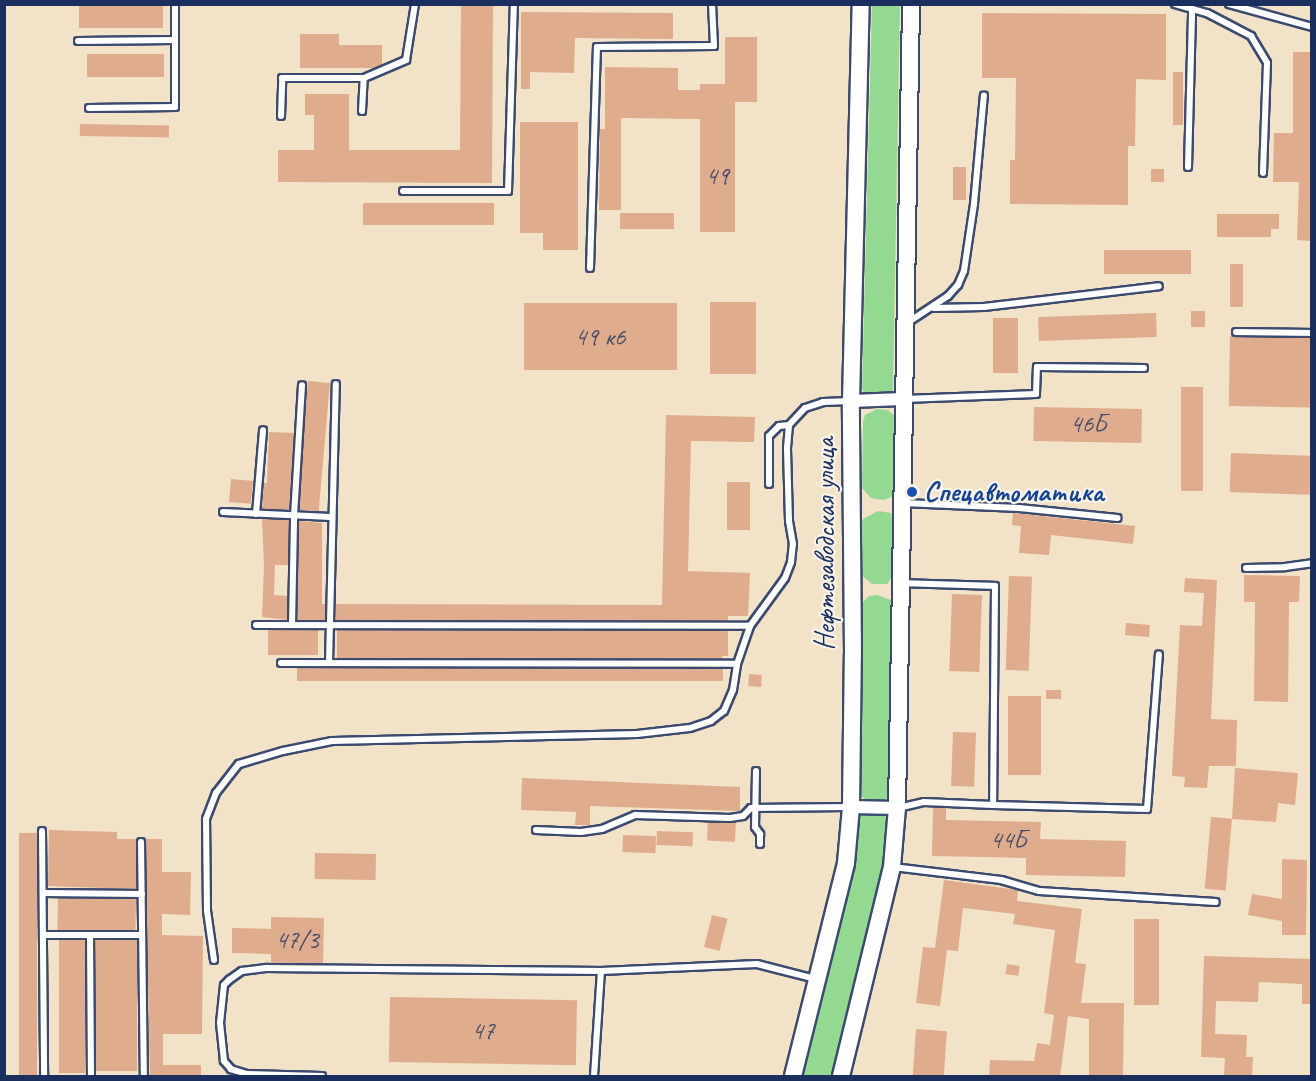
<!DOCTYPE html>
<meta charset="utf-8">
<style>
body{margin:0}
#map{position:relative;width:1316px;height:1081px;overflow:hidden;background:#f2e2c7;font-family:Caveat,sans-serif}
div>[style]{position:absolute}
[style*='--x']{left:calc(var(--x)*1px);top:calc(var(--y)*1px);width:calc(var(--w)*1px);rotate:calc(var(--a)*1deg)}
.green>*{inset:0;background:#94d992}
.building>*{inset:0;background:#dfac8d;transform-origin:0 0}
.roads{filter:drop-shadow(2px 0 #3b4a6e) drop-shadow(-2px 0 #3b4a6e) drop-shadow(0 2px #3b4a6e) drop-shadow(0 -2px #3b4a6e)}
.lane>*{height:6px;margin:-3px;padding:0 3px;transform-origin:3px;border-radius:3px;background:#fff}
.street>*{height:12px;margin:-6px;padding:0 6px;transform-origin:6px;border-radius:6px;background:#fff}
.secondary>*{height:16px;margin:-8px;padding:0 8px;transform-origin:8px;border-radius:8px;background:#fff}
.dots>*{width:16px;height:16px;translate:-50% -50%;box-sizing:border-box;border:3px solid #f7f3e8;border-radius:50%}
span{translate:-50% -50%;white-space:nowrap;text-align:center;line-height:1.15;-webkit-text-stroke:4.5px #f7f3e8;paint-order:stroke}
.number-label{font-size:26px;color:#4c4e6a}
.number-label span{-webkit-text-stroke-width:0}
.transit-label{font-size:28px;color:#164399;font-weight:700}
.left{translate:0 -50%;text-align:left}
.street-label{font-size:28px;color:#1b2f5e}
.frame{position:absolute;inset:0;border:6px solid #1b2f5e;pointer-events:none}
</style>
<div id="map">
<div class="green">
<i style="clip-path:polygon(872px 5px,900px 5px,893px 389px,892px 393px,865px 395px,862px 389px)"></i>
<i style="clip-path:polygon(877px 409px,888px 410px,895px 416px,894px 491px,892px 497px,883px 500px,871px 498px,862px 488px,863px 422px,865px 415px)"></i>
<i style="clip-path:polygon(878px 511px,891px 513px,893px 518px,893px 576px,887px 584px,872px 584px,860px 574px,861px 525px,863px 519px)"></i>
<i style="clip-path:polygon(877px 595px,891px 600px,892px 608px,891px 795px,883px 801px,868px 801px,859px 795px,861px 604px,869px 596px)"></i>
<i style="clip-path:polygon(866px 811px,882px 813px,887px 816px,889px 823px,879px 888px,832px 1076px,800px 1076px,857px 822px,859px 815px)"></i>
</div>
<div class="building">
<i style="left:79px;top:4px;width:84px;height:24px"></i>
<i style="clip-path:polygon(461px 4px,493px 4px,492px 183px,278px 182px,278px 150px,314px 150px,314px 115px,305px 115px,305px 94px,349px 94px,349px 150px,460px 150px)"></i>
<i style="clip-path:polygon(521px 12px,673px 13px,673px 39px,575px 38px,574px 73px,530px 72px,530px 89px,521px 89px)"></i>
<i style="clip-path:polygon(982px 13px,1166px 14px,1166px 80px,1136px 79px,1135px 146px,1128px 146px,1128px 205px,1010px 204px,1010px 160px,1015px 160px,1016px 78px,982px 78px)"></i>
<i style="clip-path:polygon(300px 34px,339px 34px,339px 45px,382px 45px,382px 65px,374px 68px,300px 68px)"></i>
<i style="clip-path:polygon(725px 37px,757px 37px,757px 102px,735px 102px,735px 232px,700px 232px,700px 119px,621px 118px,621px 210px,599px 210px,600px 129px,605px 129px,605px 67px,678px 68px,678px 90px,700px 90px,700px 84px,725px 84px)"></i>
<i style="clip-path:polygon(1293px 52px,1311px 52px,1311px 241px,1297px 240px,1299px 182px,1273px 182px,1274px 133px,1293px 133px)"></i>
<i style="left:87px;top:54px;width:77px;height:23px"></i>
<i style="left:1173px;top:72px;width:10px;height:53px"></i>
<i style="clip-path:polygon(520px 122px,578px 122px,578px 250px,543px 250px,543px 233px,520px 233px)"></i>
<i style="left:80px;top:124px;width:89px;height:12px;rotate:1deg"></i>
<i style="left:953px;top:167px;width:13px;height:33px"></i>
<i style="left:1151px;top:169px;width:13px;height:13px"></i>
<i style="left:363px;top:203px;width:131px;height:22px"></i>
<i style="left:620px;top:213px;width:54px;height:16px"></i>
<i style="clip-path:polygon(1217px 214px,1279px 214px,1279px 229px,1271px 229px,1271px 237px,1217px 237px)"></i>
<i style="left:1104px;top:250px;width:87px;height:24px"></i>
<i style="left:1230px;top:264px;width:13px;height:43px"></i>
<i style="left:710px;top:302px;width:46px;height:72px"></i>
<i style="left:524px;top:303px;width:153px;height:67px"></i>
<i style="left:1191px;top:311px;width:14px;height:16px"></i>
<i style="left:1156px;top:313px;width:24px;height:118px;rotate:88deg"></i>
<i style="left:993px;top:318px;width:25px;height:55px"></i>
<i style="left:1230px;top:336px;width:81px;height:70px;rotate:1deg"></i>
<i style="left:308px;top:381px;width:22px;height:129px;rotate:5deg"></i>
<i style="left:1181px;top:387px;width:22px;height:104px"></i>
<i style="left:1034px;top:407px;width:108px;height:34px;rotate:1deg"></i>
<i style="clip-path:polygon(666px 415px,755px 417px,754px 442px,691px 441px,688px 571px,750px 573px,748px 616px,728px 616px,728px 621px,335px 620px,336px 604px,662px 605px)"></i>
<i style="clip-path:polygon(269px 432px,294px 433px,289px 510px,262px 509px,264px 483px,267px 483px)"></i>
<i style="left:1231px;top:453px;width:80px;height:39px;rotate:2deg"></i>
<i style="left:231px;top:479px;width:22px;height:23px;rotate:5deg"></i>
<i style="left:727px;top:482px;width:23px;height:48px"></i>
<i style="clip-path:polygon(1013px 513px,1135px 526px,1133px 544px,1051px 535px,1049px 555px,1019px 553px,1021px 526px,1012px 525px)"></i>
<i style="clip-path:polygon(262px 519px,289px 520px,288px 565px,275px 565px,274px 595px,287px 596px,287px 620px,262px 617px,264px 566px)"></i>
<i style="clip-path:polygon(299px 521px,322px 523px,322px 604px,325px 604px,325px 620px,297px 620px)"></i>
<i style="clip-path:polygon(1244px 575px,1300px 576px,1299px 602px,1289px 602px,1288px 702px,1254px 701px,1255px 602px,1244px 602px)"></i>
<i style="left:1009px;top:576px;width:23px;height:94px;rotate:2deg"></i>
<i style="clip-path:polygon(1185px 578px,1217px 580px,1211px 719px,1237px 720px,1236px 766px,1209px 766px,1207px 788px,1184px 787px,1185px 777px,1172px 776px,1180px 625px,1202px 626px,1204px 593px,1184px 592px)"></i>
<i style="left:952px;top:594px;width:30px;height:77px;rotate:2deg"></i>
<i style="left:1126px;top:623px;width:24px;height:12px;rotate:5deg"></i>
<i style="left:268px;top:630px;width:50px;height:25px"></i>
<i style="clip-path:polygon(337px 630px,728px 631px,728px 656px,722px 656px,723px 659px,337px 658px)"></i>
<i style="left:297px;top:668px;width:426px;height:13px"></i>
<i style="left:749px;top:674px;width:13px;height:12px;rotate:4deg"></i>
<i style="left:1046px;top:690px;width:15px;height:9px"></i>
<i style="left:1008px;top:696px;width:33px;height:79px"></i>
<i style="left:953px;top:732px;width:23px;height:54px;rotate:2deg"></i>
<i style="clip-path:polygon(1235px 768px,1298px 773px,1295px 805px,1278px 803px,1276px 822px,1232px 819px)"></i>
<i style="clip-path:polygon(522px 778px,740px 787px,740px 811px,590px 806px,590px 825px,575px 825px,576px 812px,521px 810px)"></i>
<i style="clip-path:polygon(933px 808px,946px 808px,946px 820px,1041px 822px,1040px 839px,1126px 841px,1125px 877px,1026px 875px,1026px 858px,932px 856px)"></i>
<i style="left:1211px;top:817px;width:21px;height:72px;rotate:5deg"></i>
<i style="left:736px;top:822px;width:20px;height:28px;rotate:93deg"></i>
<i style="clip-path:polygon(49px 830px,117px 832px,117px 839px,137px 839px,136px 889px,48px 886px)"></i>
<i style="left:657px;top:831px;width:36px;height:14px;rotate:2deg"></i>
<i style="left:37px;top:833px;width:244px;height:18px;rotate:90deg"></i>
<i style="left:623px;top:835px;width:33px;height:17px;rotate:2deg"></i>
<i style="clip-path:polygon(145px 839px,162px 839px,162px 872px,191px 872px,190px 915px,162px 914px,162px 935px,203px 936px,202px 1034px,163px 1034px,163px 1065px,201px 1065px,201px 1077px,150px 1077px)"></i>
<i style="left:315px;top:853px;width:61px;height:26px;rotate:1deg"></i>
<i style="clip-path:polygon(1282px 859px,1307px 860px,1306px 935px,1282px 935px,1282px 921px,1248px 915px,1252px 894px,1282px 899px)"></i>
<i style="clip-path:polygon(944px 880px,1018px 890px,1017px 901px,1082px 909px,1075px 963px,1086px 964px,1081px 1003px,1124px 1003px,1123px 1077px,1089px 1077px,1089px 1019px,1068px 1016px,1060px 1077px,989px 1077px,990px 1060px,1034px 1061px,1037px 1043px,1050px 1045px,1054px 1015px,1044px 1013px,1055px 930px,1013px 924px,1015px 914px,963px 908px,958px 951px,947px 950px,940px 1006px,916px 1003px,923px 947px,935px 948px)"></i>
<i style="left:58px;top:898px;width:78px;height:32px;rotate:1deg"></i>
<i style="left:712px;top:915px;width:16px;height:33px;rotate:14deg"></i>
<i style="clip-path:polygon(271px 917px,324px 918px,323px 963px,271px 963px,271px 954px,232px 953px,232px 928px,271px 929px)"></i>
<i style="left:1134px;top:919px;width:25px;height:86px"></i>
<i style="left:59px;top:940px;width:26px;height:133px"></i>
<i style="left:95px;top:940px;width:42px;height:131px"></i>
<i style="clip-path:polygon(1204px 956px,1311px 959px,1311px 1004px,1302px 1004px,1302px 984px,1259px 982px,1258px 1002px,1216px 1001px,1215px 1034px,1247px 1035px,1246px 1057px,1253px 1057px,1252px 1077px,1224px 1077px,1225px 1058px,1201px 1057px)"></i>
<i style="left:1007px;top:964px;width:13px;height:10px;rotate:9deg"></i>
<i style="left:390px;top:997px;width:187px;height:65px;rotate:1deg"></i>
<i style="left:916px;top:1029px;width:31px;height:48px;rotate:4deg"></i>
</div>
<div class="roads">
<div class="lane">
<i style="--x:1175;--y:4;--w:33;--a:16"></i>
<i style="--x:1207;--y:13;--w:50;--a:27.6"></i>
<i style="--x:1251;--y:36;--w:31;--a:59"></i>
<i style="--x:1267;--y:63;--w:110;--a:92.1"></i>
<i style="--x:1229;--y:4;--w:86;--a:15.5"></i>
<i style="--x:78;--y:41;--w:97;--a:-0.6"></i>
<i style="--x:175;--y:40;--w:36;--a:-90"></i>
<i style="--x:89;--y:108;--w:86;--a:-0.7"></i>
<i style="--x:175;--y:107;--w:67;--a:-90"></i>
<i style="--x:362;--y:111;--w:33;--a:-87"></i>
<i style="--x:364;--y:78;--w:46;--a:-23.2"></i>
<i style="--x:406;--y:60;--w:57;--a:-80.9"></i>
<i style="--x:281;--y:116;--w:38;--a:-88"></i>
<i style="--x:282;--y:78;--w:82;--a:0"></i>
<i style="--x:1188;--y:167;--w:158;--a:-88.5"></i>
<i style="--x:403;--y:191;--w:105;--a:0"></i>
<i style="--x:508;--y:191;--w:187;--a:-88.2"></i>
<i style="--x:590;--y:268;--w:221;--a:-88.2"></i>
<i style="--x:597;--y:47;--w:117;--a:-0.5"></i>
<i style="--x:714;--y:46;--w:42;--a:-92.7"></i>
<i style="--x:934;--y:308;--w:50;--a:-1.1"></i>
<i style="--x:984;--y:307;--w:176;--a:-6.8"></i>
<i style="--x:907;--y:323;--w:49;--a:-33.4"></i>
<i style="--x:948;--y:296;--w:15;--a:-48"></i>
<i style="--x:958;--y:285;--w:15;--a:-67"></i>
<i style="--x:964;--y:271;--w:68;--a:-81.5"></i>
<i style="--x:974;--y:204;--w:109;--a:-84.8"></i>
<i style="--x:1236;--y:332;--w:76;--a:0.8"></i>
<i style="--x:904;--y:399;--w:132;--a:-2.2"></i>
<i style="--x:1036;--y:394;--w:27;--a:-88"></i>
<i style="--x:1037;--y:367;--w:107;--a:0.5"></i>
<i style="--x:769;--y:484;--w:48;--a:-90"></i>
<i style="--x:769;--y:436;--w:14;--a:-45"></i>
<i style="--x:779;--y:426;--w:10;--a:-6"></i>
<i style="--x:903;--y:503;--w:116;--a:2.5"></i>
<i style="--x:1019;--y:508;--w:99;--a:5.8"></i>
<i style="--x:223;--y:512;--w:108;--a:2.7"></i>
<i style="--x:256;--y:514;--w:84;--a:-85.2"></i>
<i style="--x:1246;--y:568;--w:39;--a:-1"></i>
<i style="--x:1285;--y:567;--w:27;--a:-8"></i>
<i style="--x:901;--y:583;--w:94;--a:1.8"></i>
<i style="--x:995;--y:586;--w:219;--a:90.5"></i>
<i style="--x:993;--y:805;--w:154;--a:1.5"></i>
<i style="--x:1147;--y:809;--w:155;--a:-85.6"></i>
<i style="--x:256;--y:625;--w:494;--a:0.1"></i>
<i style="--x:292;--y:625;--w:109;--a:-88.9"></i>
<i style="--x:294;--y:516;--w:131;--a:-86.5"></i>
<i style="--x:281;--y:663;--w:456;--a:0.1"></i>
<i style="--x:329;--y:663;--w:279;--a:-88.6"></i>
<i style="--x:756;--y:771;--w:56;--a:91"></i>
<i style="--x:755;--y:827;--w:9;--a:54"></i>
<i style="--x:760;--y:834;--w:10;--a:90"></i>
<i style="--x:898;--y:808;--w:27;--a:-13"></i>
<i style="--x:924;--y:802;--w:69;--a:2.5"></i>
<i style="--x:536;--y:830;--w:45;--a:2.5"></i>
<i style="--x:581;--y:832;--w:21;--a:-8"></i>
<i style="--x:602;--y:829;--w:36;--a:-23"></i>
<i style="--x:635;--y:815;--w:95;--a:1.8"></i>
<i style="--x:730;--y:818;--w:13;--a:-9"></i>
<i style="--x:743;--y:816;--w:11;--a:-45"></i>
<i style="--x:751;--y:808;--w:97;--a:-0.6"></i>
<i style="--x:42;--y:831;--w:245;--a:89.5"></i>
<i style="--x:141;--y:842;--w:234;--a:89.3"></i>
<i style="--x:893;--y:867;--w:109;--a:6.9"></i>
<i style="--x:1001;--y:880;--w:40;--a:16"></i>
<i style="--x:1039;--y:891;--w:177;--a:3.6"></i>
<i style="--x:43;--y:893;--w:99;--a:0.6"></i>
<i style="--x:43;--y:935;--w:99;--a:0"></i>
<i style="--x:90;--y:935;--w:141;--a:89.6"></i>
<i style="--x:214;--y:960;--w:49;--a:-98.1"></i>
<i style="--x:207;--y:911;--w:92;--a:-90.6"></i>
<i style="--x:206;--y:819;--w:28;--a:-69"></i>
<i style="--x:216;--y:793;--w:37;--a:-52"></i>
<i style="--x:239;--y:764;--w:46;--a:-16.5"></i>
<i style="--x:283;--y:751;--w:50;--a:-11.5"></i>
<i style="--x:332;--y:741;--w:305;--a:-1.3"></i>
<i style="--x:637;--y:734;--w:53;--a:-6.5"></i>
<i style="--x:690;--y:728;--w:22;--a:-18"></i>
<i style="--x:711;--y:721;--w:16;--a:-38"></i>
<i style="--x:724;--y:711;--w:23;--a:-67"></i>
<i style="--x:733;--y:690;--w:26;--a:-81"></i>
<i style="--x:737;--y:664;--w:40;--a:-71.1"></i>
<i style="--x:750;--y:626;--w:59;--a:-53.9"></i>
<i style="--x:785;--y:578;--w:17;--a:-69"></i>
<i style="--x:791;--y:562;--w:18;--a:-84"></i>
<i style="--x:793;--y:544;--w:23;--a:-100"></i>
<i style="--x:789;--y:521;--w:73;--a:-91.6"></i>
<i style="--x:787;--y:448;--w:23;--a:-85"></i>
<i style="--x:789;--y:425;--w:23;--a:-47"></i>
<i style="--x:805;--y:408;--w:19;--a:-18"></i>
<i style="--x:823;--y:402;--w:28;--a:-2"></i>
<i style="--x:322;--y:1076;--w:75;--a:-178.5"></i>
<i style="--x:247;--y:1074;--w:17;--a:-163"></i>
<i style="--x:231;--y:1069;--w:11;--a:-131"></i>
<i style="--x:224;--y:1061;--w:38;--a:-96"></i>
<i style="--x:220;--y:1023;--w:38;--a:-84"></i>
<i style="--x:224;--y:985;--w:7;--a:-45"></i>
<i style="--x:229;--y:980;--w:16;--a:-35"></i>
<i style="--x:242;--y:971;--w:26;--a:-7"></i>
<i style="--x:268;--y:968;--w:333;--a:0.5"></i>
<i style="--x:594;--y:1076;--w:105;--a:-86.2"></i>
<i style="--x:601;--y:971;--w:156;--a:-2.6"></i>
<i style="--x:757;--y:964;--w:61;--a:14.3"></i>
</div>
<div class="street">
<i style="--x:851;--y:401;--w:52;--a:-2.2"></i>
<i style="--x:851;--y:807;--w:46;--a:1.2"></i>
</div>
<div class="secondary">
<i style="--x:793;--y:1076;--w:219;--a:-76"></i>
<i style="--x:846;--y:863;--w:56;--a:-84.9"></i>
<i style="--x:851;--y:807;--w:153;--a:-89.3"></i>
<i style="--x:853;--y:654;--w:253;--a:-90.5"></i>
<i style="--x:851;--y:401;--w:397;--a:-88.6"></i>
<i style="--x:841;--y:1076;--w:215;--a:-76.3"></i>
<i style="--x:892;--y:867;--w:59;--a:-85.2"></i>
<i style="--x:897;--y:808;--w:804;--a:-89"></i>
</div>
</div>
<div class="dots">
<i style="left:912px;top:492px;background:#1a4fb4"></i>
</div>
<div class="number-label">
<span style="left:717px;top:176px">49</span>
<span style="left:600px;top:337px">49 к6</span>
<span style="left:1088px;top:424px">46Б</span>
<span style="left:1008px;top:840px">44Б</span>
<span style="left:297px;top:940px">47/3</span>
<span style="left:483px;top:1031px">47</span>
</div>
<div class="transit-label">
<span class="left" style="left:924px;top:492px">Спецавтоматика</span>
</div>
<div class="street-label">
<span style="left:825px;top:544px;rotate:-90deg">Нефтезаводская улица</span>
</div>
<div class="frame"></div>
</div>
